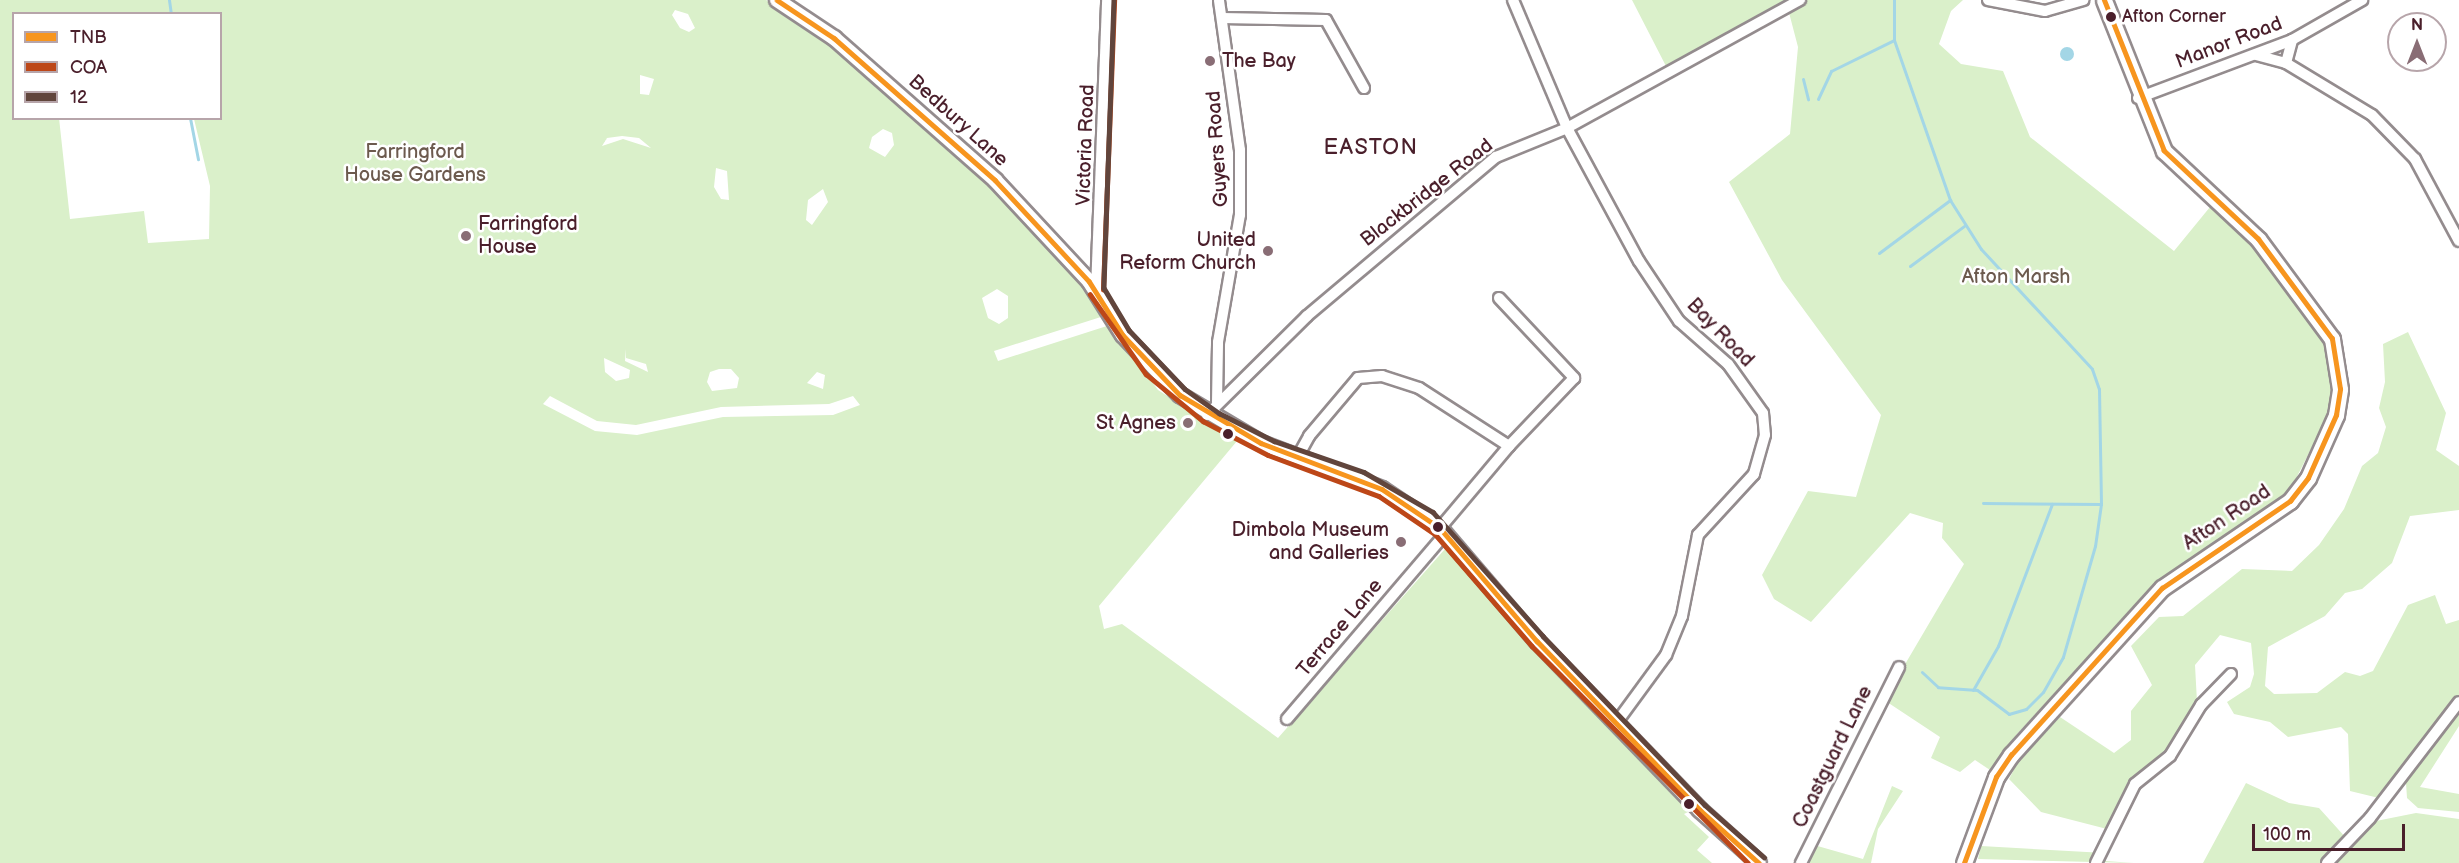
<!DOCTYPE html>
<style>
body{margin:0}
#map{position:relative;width:2459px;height:863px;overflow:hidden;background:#fff;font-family:"Balsamiq Sans",sans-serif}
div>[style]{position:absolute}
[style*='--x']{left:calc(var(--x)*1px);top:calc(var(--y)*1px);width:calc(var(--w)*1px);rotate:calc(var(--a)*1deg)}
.green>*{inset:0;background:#daf0ca}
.water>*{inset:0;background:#a3d6e6}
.round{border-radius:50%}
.stream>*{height:3px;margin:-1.5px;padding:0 1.5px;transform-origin:1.5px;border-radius:1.5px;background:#a3d6e6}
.roads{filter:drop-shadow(2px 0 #948c8e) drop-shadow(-2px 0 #948c8e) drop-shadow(0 2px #948c8e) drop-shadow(0 -2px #948c8e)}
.street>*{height:10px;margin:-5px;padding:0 5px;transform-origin:5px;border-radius:5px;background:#fff}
.secondary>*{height:14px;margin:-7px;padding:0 7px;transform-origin:7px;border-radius:7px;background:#fff}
.primary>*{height:15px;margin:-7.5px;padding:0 7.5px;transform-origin:7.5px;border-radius:7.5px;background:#fff}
.bus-1>*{height:4.5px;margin:-2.25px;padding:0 2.25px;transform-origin:2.25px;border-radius:2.25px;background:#f7951e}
.bus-2>*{height:4.5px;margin:-2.25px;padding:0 2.25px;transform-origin:2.25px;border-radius:2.25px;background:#bd4718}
.bus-3>*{height:4.5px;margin:-2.25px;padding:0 2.25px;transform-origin:2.25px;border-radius:2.25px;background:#61453c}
.dots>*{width:16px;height:16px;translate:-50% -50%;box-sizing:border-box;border:3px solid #fff;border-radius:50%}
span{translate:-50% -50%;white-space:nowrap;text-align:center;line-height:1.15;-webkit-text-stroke:5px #fff;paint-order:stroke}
.bus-label{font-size:18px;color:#4a1f2b}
.left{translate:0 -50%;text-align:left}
.street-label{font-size:20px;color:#4a1f2b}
.poi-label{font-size:20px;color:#4a1f2b}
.right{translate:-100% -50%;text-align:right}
.park-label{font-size:20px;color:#6c5a4e}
.quarter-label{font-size:22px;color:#4a1f2b;letter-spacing:1.5px}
.legend{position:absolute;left:12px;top:12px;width:210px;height:108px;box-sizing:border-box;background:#fff;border:2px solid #b7a5aa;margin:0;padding:8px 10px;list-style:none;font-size:18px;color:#4a1f2b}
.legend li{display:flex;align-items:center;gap:12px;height:30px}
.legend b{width:30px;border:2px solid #b7a5aa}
.north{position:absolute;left:2387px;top:12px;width:60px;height:60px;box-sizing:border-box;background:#fff;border:2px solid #b7a5aa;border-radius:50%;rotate:0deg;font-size:16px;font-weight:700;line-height:24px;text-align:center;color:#4a1f2b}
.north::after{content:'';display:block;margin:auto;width:21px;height:27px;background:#896d75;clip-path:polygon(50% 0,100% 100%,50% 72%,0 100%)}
.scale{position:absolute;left:2252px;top:824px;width:153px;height:27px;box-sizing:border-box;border:3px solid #4a1f2b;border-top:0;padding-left:8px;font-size:18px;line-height:21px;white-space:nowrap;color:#4a1f2b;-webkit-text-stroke:4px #fff;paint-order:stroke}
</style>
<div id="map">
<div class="green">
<i style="clip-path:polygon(evenodd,0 0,766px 0,811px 25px,996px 185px,1094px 292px,1104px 316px,994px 351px,998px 361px,1110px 325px,1158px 390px,1237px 441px,1099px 606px,1104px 629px,1122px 624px,1278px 738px,1445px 549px,1454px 553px,1521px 637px,1694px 809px,1684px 814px,1709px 837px,1697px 850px,1712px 863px,0 863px,0 0,675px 10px,688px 14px,695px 28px,689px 32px,680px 28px,672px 15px,675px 10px,0 0,14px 14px,220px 14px,220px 118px,194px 119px,210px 186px,209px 239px,148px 243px,144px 211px,70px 219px,59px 118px,14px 118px,14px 14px,0 0,640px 75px,654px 79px,649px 95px,640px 94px,640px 75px,0 0,883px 129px,892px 133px,894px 145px,885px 157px,869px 148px,872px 137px,883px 129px,0 0,622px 136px,639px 138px,651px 148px,623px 139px,602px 146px,607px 138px,622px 136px,0 0,716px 168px,727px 171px,729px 200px,721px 199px,714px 187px,716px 168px,0 0,823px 189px,828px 202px,812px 225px,806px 220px,808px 200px,823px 189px,0 0,997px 289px,1008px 296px,1008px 318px,999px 324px,988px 318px,982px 298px,997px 289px,0 0,626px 349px,626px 358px,646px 364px,648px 372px,625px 361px,626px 349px,0 0,604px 358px,630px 370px,629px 378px,616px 381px,605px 372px,604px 358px,0 0,719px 369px,731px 369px,739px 378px,737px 388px,712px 391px,707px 382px,710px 372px,719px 369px,0 0,817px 372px,825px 375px,823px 389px,807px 383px,817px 372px,0 0,550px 396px,597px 421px,636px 425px,721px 407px,829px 404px,853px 396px,860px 405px,833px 415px,723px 417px,637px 435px,595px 431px,543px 404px,550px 396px)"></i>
<i style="clip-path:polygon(1632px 0,1963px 0,1951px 11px,1939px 44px,1961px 64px,2003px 71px,2030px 137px,2174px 251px,2210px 207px,2255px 245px,2324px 342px,2331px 361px,2331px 410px,2288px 494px,2260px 520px,2157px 582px,2017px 734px,1993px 772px,1975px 760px,1960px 772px,1931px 758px,1940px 737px,1884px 700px,1964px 564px,1942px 538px,1943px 523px,1910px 513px,1811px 622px,1774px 599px,1762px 575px,1808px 491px,1856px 497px,1881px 415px,1782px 280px,1729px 182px,1790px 134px,1798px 47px,1787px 5px,1668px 70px)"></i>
<i style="clip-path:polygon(2408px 332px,2446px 413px,2436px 450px,2459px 466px,2459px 510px,2410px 516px,2392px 563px,2362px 589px,2345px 593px,2325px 616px,2268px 647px,2265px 686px,2274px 694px,2317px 693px,2345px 672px,2360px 676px,2373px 671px,2408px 605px,2435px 595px,2446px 624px,2459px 620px,2459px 726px,2420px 787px,2459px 794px,2459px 812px,2418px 808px,2407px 798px,2405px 768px,2383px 799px,2350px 791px,2348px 734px,2341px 727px,2288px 737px,2270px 722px,2234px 714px,2227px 702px,2250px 687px,2254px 674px,2251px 643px,2220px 635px,2195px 665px,2197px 702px,2166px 753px,2131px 782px,2107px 829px,2041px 812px,2009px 779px,2018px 762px,2060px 717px,2114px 753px,2131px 740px,2131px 711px,2152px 685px,2131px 646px,2159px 617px,2183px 616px,2242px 569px,2292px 571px,2319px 545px,2344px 509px,2362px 466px,2378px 453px,2386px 427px,2379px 408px,2385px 382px,2383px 344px)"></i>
<i style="clip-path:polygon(2246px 783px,2289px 803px,2319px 808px,2347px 839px,2322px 863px,2203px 863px)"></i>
<i style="clip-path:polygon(1892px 786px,1903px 791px,1878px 829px,1871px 863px,1805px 863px,1814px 845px,1863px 859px)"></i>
<i style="clip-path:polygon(2416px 813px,2459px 819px,2459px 863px,2332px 863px,2371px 822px)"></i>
<i style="clip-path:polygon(1981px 846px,2105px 853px,2106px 861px,2134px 863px,1978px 859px)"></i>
</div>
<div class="water">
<i class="round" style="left:2060px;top:47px;width:14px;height:14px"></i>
</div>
<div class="stream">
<i style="--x:169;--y:0;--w:14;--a:82"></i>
<i style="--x:1894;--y:0;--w:40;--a:90"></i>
<i style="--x:1894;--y:40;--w:170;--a:70.7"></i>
<i style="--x:1950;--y:200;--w:58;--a:57.7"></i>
<i style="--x:1981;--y:249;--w:163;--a:47.2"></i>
<i style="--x:2092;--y:369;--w:21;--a:71"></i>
<i style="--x:2099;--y:389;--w:115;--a:89"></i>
<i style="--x:2101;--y:504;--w:42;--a:98.1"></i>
<i style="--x:2095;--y:546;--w:116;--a:106.1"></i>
<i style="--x:2063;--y:657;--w:40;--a:119.7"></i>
<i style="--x:2043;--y:692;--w:24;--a:135"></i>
<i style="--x:2026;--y:709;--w:18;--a:164"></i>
<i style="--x:2009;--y:714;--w:40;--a:-143"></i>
<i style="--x:1977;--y:690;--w:39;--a:-176"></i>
<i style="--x:1938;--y:687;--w:22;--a:-137"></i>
<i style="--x:1803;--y:79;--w:21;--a:76"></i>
<i style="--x:1818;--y:99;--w:31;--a:-65"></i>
<i style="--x:1831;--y:71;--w:70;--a:-26.2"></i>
<i style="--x:190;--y:118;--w:42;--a:79"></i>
<i style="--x:1879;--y:253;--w:89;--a:-36.7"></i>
<i style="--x:1910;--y:266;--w:67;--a:-36.5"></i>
<i style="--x:1983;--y:503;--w:118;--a:0.5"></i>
<i style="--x:1973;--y:690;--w:51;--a:-60.4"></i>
<i style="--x:1998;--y:646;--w:152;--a:-69.2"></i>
</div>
<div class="roads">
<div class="street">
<i style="--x:1513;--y:0;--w:139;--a:67.1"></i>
<i style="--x:1567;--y:128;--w:151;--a:61.6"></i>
<i style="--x:1639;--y:261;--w:72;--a:56.3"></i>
<i style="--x:1679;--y:321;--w:65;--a:41.3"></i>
<i style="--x:1728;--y:364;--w:60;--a:54.5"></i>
<i style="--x:1763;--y:413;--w:22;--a:85"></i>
<i style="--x:1765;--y:435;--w:41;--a:105.8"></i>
<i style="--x:1754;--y:474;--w:83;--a:132.6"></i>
<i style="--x:1698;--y:535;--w:83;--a:101.2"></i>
<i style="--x:1682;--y:616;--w:42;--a:112.3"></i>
<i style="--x:1666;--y:655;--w:83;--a:126.2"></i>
<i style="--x:1988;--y:0;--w:58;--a:10.9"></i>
<i style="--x:2045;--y:11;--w:40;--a:-16"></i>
<i style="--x:1222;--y:18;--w:104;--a:1.1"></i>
<i style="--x:1326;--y:20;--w:78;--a:60.8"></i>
<i style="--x:2256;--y:55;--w:31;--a:15"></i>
<i style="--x:2286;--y:63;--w:100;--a:31.2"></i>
<i style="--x:2372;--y:115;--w:62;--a:45.7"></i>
<i style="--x:2415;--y:159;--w:93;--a:61.8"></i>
<i style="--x:2286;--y:63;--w:24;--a:-75"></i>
<i style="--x:2138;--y:98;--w:165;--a:-20.6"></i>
<i style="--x:2292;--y:40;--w:81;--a:-29.7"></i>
<i style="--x:1096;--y:290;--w:290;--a:-87.8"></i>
<i style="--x:1499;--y:298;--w:110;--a:46.8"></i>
<i style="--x:1574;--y:378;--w:94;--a:133.7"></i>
<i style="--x:1217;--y:402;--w:60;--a:-89"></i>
<i style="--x:1218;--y:342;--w:129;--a:-80.2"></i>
<i style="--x:1240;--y:215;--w:65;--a:-90"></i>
<i style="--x:1240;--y:150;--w:151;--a:-98"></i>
<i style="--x:1207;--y:415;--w:141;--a:-44.7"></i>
<i style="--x:1307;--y:316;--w:247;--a:-40.1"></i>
<i style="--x:1496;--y:157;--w:77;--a:-22.2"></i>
<i style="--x:1567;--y:128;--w:266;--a:-28.8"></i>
<i style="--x:1297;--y:458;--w:25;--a:-61"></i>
<i style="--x:1309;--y:436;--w:76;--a:-49.8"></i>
<i style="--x:1358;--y:378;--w:24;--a:-5"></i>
<i style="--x:1382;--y:376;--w:39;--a:18"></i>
<i style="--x:1419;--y:388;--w:107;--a:32.8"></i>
<i style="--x:1509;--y:446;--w:107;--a:130.1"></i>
<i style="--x:1287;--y:719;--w:243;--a:-49.5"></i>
<i style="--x:1801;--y:863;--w:219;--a:-63.4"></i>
<i style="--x:2096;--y:863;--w:88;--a:-63.7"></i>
<i style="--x:2135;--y:784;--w:45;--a:-38.7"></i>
<i style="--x:2170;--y:756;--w:60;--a:-58.7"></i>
<i style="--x:2201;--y:705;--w:43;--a:-45.9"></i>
<i style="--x:2327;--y:863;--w:62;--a:-46.3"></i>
<i style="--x:2370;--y:818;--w:146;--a:-52.5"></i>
</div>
<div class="secondary">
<i style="--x:777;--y:0;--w:69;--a:33.7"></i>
<i style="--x:834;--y:38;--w:215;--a:41.4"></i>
<i style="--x:995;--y:180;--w:138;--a:47.1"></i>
<i style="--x:1089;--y:281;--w:64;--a:57.8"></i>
<i style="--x:1123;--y:335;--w:83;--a:46.5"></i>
<i style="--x:1180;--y:395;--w:94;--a:30.7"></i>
<i style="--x:1261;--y:443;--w:129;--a:20.8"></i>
<i style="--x:1382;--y:489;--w:70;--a:33.9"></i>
<i style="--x:1440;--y:528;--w:149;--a:49.4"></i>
<i style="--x:1537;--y:641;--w:235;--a:46"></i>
<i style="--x:1700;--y:810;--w:79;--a:41.9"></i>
</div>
<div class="primary">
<i style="--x:1964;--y:863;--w:92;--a:-69.6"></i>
<i style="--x:1996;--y:777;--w:27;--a:-56"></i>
<i style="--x:2011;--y:755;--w:225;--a:-47.9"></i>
<i style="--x:2162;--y:588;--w:155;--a:-34.2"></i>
<i style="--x:2290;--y:501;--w:29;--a:-52"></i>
<i style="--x:2308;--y:478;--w:69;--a:-66"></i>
<i style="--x:2336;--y:415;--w:26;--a:-81"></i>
<i style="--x:2340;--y:389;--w:51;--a:-99.1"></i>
<i style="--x:2332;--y:339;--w:124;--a:-126.5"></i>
<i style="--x:2258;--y:239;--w:129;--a:-136.9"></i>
<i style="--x:2164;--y:151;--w:162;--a:-111.7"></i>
</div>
</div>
<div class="bus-1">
<i style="--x:777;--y:0;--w:69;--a:33.7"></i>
<i style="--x:834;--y:38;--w:215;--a:41.4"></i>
<i style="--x:995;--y:180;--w:138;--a:47.1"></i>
<i style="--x:1089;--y:281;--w:64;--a:57.8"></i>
<i style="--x:1123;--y:335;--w:83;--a:46.5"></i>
<i style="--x:1180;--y:395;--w:94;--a:30.7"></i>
<i style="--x:1261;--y:443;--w:129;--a:20.8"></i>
<i style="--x:1382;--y:489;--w:70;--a:33.9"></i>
<i style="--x:1440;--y:528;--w:149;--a:49.4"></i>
<i style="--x:1537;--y:641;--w:235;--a:46"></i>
<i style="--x:1700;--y:810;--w:79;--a:41.9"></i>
<i style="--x:1964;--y:863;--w:92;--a:-69.6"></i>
<i style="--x:1996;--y:777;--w:27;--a:-56"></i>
<i style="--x:2011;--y:755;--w:225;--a:-47.9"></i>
<i style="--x:2162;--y:588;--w:155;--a:-34.2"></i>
<i style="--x:2290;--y:501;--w:29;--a:-52"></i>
<i style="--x:2308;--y:478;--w:69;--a:-66"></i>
<i style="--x:2336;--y:415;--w:26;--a:-81"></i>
<i style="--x:2340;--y:389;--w:51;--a:-99.1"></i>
<i style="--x:2332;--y:339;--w:124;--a:-126.5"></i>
<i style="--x:2258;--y:239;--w:129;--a:-136.9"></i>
<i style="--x:2164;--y:151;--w:162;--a:-111.7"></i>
</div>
<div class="bus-2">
<i style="--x:1103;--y:290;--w:290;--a:-87.8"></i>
<i style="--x:1090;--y:294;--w:98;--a:55"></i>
<i style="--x:1146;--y:374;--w:74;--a:39.5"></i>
<i style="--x:1203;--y:421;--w:73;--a:27.6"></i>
<i style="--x:1268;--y:455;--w:118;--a:20.3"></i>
<i style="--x:1379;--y:496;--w:68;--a:34.2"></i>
<i style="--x:1435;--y:534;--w:148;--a:49.1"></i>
<i style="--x:1532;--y:646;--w:306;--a:45.1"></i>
</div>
<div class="bus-3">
<i style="--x:1114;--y:0;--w:288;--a:92"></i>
<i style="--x:1104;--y:288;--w:49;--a:59.2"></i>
<i style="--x:1129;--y:330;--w:81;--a:46.5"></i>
<i style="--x:1185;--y:389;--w:42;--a:35.2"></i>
<i style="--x:1219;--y:413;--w:62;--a:27"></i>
<i style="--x:1274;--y:441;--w:95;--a:19"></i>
<i style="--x:1364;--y:472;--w:80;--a:30.1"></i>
<i style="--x:1433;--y:512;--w:166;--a:48.4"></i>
<i style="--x:1543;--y:636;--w:234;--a:46.2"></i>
<i style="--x:1705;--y:805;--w:79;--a:41.4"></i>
</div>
<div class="dots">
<i style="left:2111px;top:17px;background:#4a1f2b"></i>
<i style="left:1210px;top:61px;background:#896d75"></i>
<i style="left:466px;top:236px;background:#896d75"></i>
<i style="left:1268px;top:251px;background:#896d75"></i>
<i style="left:1188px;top:423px;background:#896d75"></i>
<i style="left:1228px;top:434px;background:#4a1f2b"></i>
<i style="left:1438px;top:527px;background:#4a1f2b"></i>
<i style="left:1401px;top:542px;background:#896d75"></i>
<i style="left:1689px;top:804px;background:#4a1f2b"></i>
</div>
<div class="bus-label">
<span class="left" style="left:2122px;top:17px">Afton Corner</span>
</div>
<div class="street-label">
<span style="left:2229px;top:43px;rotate:-21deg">Manor Road</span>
<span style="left:958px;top:121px;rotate:42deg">Bedbury Lane</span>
<span style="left:1086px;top:145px;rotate:-88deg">Victoria Road</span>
<span style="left:1218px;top:149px;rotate:-94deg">Guyers Road</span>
<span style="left:1427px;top:193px;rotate:-38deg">Blackbridge Road</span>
<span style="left:1720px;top:333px;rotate:46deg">Bay Road</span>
<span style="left:2227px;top:518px;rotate:-34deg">Afton Road</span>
<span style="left:1340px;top:628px;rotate:-50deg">Terrace Lane</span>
<span style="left:1833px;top:757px;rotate:-64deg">Coastguard Lane</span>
</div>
<div class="poi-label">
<span class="left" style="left:1222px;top:61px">The Bay</span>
<span class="left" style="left:478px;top:236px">Farringford<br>House</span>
<span class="right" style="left:1256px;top:252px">United<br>Reform Church</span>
<span class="right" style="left:1176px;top:423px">St Agnes</span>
<span class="right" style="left:1389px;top:542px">Dimbola Museum<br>and Galleries</span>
</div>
<div class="park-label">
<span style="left:415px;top:164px">Farringford<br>House Gardens</span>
<span style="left:2016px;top:277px">Afton Marsh</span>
</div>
<div class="quarter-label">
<span style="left:1371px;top:148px">EASTON</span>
</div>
<ul class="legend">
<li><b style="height:8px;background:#f7951e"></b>TNB</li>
<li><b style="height:8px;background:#bd4718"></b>COA</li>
<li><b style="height:8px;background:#61453c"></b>12</li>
</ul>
<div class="north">N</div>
<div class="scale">100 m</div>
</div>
